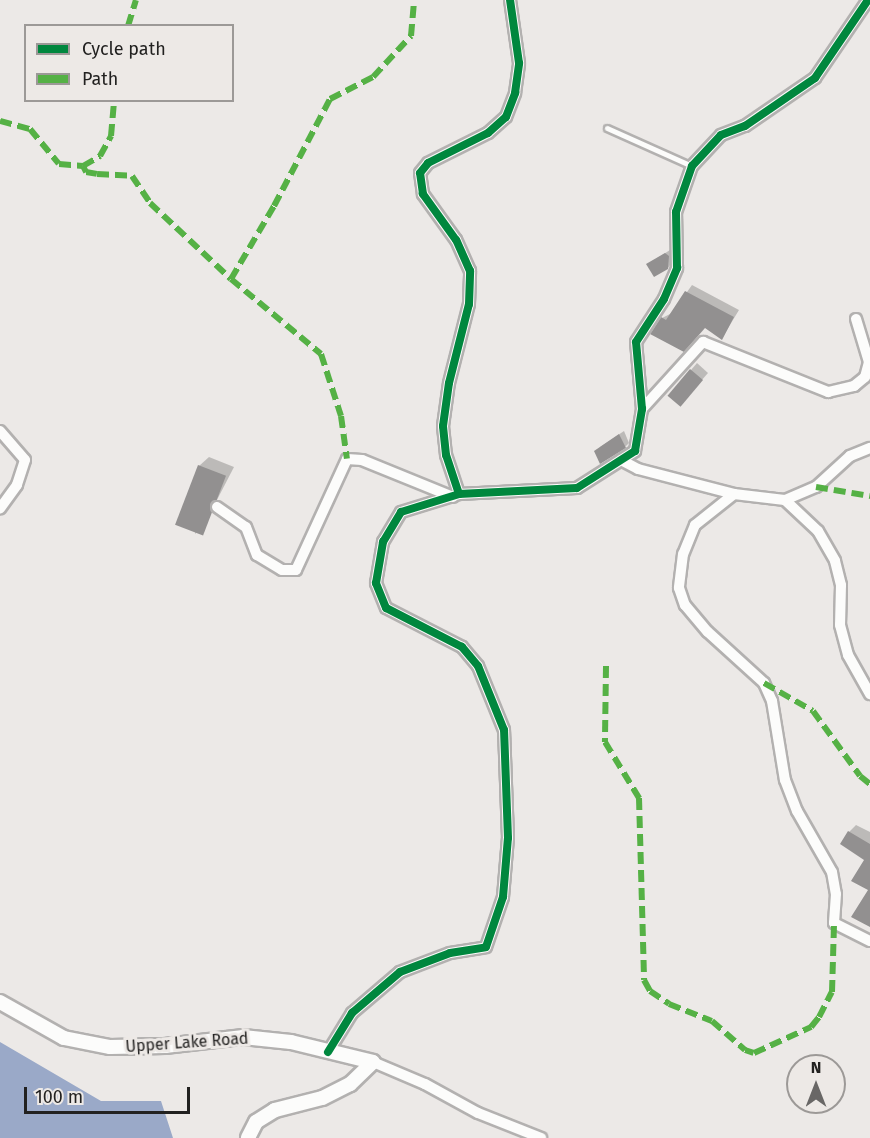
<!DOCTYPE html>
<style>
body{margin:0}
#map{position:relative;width:870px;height:1138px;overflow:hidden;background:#ece9e7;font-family:"Fira Sans",sans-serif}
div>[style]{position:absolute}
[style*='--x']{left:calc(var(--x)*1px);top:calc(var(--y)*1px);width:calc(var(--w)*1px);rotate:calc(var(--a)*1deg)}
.water>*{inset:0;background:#9aa9c8}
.shadow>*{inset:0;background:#0003}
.building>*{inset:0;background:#929090;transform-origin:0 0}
.roads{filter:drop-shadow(2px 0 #b3b1b0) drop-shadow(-2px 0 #b3b1b0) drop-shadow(0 2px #b3b1b0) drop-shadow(0 -2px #b3b1b0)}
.lane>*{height:5px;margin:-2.5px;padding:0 2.5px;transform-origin:2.5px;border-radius:2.5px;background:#fcfcfb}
.street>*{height:10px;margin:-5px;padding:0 5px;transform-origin:5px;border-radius:5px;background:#fcfcfb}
.secondary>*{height:14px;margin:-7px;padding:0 7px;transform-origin:7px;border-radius:7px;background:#fcfcfb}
.quiet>*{height:6px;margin-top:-3px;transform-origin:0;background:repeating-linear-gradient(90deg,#55b145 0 12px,transparent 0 18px)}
.cycleway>*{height:8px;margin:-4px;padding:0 4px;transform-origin:4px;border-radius:4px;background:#00873e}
span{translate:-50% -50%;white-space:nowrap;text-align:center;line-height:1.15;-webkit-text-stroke:6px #ede9e6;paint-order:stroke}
.street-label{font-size:16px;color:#222120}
.legend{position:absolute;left:24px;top:24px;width:210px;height:78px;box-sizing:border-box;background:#ede9e6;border:2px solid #9c9997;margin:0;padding:8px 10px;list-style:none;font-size:18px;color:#222120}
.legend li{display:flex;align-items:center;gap:12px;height:30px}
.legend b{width:30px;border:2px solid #9c9997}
.north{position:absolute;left:786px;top:1054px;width:60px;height:60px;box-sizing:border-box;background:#ede9e6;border:2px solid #9c9997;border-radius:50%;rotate:0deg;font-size:16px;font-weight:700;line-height:24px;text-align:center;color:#222120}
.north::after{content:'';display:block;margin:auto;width:21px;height:27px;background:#696766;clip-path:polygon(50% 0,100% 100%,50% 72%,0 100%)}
.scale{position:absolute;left:24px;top:1087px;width:166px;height:27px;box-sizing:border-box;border:3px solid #222120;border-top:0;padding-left:8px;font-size:18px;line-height:21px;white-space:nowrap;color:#222120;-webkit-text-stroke:4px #ede9e6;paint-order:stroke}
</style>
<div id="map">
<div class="water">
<i style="clip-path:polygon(0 1042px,101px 1101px,161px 1101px,173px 1138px,0 1138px)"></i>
</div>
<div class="shadow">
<i style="clip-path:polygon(670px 250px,672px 263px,668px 268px,648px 264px)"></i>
<i style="clip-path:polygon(692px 285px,739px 310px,722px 338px,705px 326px,690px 344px,662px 318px,672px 313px)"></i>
<i style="clip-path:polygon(697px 363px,708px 373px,686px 398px,691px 370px)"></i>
<i style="clip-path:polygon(624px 431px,629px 443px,625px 447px,600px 447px)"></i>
<i style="clip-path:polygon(209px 457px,234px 467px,204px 525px,195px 534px,199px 466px)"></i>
<i style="clip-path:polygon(856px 825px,870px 832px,870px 890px,866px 860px,849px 832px)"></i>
</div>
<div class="building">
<i style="clip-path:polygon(665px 253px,669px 256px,668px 269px,654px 277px,646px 264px)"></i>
<i style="clip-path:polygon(685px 291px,734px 317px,722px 340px,705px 328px,684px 352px,650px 334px,661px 317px,666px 320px)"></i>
<i style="left:690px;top:369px;width:17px;height:35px;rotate:40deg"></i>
<i style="clip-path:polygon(619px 434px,626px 448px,600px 464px,594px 451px)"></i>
<i style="left:198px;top:465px;width:30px;height:64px;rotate:21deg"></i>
<i style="clip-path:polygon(848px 831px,870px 844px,870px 927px,851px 917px,868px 890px,851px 881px,864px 860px,840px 844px)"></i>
</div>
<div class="roads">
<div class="lane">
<i style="--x:607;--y:128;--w:93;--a:24.1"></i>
</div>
<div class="street">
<i style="--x:642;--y:409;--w:91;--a:-47.7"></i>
<i style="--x:703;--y:342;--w:135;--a:21.8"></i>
<i style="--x:828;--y:392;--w:27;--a:-13"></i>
<i style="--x:854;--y:386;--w:14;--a:-39"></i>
<i style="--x:865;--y:377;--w:16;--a:-75"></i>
<i style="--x:869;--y:362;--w:45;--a:-106.8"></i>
<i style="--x:0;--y:431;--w:38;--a:49"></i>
<i style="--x:25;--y:460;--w:26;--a:108"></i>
<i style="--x:17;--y:485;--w:29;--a:126"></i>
<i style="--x:621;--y:460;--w:19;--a:28"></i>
<i style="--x:638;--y:469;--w:99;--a:14.6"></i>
<i style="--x:734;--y:494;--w:51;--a:6.7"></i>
<i style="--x:785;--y:500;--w:34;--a:-23"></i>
<i style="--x:816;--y:487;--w:46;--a:-42.4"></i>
<i style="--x:850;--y:456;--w:22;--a:-22"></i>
<i style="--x:459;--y:494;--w:41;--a:-108.4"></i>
<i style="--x:446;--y:455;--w:29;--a:-96"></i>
<i style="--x:443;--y:426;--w:43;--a:-82.1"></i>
<i style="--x:449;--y:383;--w:81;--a:-75.8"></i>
<i style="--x:469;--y:304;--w:33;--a:-88"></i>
<i style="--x:470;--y:271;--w:34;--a:-114"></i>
<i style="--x:456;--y:240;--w:57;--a:-125.7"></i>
<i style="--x:423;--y:194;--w:21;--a:-98"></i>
<i style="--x:420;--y:173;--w:13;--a:-51"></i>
<i style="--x:428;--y:163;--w:67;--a:-26.6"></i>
<i style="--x:488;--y:133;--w:24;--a:-42"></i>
<i style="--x:506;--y:117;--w:26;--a:-69"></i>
<i style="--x:515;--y:93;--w:30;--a:-82"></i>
<i style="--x:519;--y:63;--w:64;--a:-98.1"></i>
<i style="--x:734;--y:494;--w:50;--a:141.5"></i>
<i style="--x:695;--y:525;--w:31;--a:112"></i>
<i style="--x:683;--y:554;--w:34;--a:97"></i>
<i style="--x:679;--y:588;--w:18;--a:71"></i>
<i style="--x:685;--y:605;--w:35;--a:50"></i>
<i style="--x:708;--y:632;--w:76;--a:42.3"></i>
<i style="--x:764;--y:683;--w:20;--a:66"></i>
<i style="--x:772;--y:701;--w:80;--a:80.7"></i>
<i style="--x:785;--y:780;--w:33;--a:69"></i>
<i style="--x:797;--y:811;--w:70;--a:60.2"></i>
<i style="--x:832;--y:872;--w:22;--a:80"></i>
<i style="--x:836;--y:894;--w:29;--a:94"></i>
<i style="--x:834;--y:923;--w:40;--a:26.6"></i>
<i style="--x:785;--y:500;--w:45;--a:43.2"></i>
<i style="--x:818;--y:531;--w:34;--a:60"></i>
<i style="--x:835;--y:561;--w:25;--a:76"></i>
<i style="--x:841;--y:585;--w:40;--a:91.4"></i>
<i style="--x:840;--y:625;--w:31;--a:75"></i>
<i style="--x:848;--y:655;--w:45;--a:60.6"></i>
<i style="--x:217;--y:507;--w:35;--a:35"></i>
<i style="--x:246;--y:527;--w:30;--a:69"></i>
<i style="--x:257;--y:555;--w:29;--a:31"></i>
<i style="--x:282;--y:570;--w:14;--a:0"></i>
<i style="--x:296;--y:570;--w:122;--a:-65.3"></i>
<i style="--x:347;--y:459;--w:15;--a:4"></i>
<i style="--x:362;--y:460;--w:98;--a:22.1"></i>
<i style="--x:328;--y:1052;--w:46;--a:-58.4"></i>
<i style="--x:352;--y:1013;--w:63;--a:-40.5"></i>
<i style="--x:400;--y:972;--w:53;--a:-20.8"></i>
<i style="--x:450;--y:953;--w:36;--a:-9"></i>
<i style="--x:486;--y:947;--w:53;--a:-71.2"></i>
<i style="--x:503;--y:897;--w:59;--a:-85.2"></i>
<i style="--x:508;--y:838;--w:108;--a:-92.1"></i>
<i style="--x:504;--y:730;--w:69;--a:-112.1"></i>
<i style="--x:478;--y:666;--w:25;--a:-130"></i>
<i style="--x:462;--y:647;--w:85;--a:-152.8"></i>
<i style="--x:386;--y:608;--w:27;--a:-112"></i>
<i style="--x:376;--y:583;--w:42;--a:-80.3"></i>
<i style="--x:383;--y:542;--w:35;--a:-59"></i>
<i style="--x:401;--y:512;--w:61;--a:-17.2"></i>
<i style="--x:459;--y:494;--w:118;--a:-2.9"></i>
<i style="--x:577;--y:488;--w:69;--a:-32.5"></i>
<i style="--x:635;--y:451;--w:43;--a:-80.5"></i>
<i style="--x:642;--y:409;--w:67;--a:-95.1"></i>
<i style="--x:636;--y:342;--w:51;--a:-56.9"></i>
<i style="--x:664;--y:299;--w:34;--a:-67"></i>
<i style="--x:677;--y:268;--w:56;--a:-91"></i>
<i style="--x:676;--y:212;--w:49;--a:-70.8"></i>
<i style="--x:692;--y:166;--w:42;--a:-46.9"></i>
<i style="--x:721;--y:135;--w:26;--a:-21"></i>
<i style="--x:745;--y:126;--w:85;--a:-34.4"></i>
<i style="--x:815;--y:78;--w:94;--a:-55.8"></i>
<i style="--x:373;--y:1062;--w:56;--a:22.9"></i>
<i style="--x:425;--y:1084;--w:60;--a:28.7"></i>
<i style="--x:478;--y:1113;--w:68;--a:21.6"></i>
</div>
<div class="secondary">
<i style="--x:0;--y:1002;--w:73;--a:29.4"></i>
<i style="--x:64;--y:1038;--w:47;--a:11.1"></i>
<i style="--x:110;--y:1047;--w:55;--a:-1"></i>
<i style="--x:165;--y:1046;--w:79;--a:-6.6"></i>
<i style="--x:243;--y:1037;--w:48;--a:5.9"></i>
<i style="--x:291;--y:1042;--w:84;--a:13.7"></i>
<i style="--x:373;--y:1062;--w:32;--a:136"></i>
<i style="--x:350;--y:1084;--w:31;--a:153"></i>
<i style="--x:322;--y:1098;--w:49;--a:165.7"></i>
<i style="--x:275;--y:1110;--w:22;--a:148"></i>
<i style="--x:256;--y:1122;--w:18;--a:117"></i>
</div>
</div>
<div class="quiet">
<i style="--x:128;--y:26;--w:27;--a:-73"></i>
<i style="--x:0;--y:121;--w:31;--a:15"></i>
<i style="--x:30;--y:129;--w:45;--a:50.4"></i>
<i style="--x:59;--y:164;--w:24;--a:5"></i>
<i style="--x:83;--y:166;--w:20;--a:-30"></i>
<i style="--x:100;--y:156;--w:23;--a:-61"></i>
<i style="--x:111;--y:136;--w:36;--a:-85"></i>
<i style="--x:83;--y:166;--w:7;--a:63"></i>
<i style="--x:86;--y:172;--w:11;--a:10"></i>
<i style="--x:97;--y:174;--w:35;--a:3"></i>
<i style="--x:132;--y:176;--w:32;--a:56"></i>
<i style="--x:150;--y:203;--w:111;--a:43.2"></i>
<i style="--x:231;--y:279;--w:117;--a:39.8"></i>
<i style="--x:321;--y:354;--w:65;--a:72.1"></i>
<i style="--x:341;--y:416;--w:43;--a:82.1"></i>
<i style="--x:231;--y:279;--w:85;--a:-59.5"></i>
<i style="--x:274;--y:206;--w:121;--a:-62.4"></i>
<i style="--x:330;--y:99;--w:48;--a:-27.1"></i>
<i style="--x:373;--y:77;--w:56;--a:-47.2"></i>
<i style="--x:411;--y:36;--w:36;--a:-85"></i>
<i style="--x:816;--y:487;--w:55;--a:9.5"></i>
<i style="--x:606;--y:666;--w:76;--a:90.8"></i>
<i style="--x:605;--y:742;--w:66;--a:58.7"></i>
<i style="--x:639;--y:798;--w:182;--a:88.4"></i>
<i style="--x:644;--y:980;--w:13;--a:61"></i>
<i style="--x:650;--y:991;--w:23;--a:34"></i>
<i style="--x:669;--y:1004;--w:46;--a:21.6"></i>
<i style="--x:712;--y:1021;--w:44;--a:41.3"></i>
<i style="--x:745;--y:1050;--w:9;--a:18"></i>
<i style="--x:754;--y:1053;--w:63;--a:-24.5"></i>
<i style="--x:811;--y:1027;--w:13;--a:-51"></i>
<i style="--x:819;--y:1017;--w:28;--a:-63"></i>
<i style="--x:832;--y:992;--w:69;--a:-88.3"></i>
<i style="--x:764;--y:683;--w:56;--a:29.7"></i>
<i style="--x:813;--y:711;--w:80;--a:54.1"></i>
<i style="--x:860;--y:776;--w:13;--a:39"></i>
</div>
<div class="cycleway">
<i style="--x:459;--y:494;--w:41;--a:-108.4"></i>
<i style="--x:446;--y:455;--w:29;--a:-96"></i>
<i style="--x:443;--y:426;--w:43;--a:-82.1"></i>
<i style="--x:449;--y:383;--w:81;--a:-75.8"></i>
<i style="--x:469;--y:304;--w:33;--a:-88"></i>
<i style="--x:470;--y:271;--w:34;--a:-114"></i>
<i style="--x:456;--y:240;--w:57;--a:-125.7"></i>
<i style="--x:423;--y:194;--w:21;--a:-98"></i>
<i style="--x:420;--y:173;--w:13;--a:-51"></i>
<i style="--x:428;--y:163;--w:67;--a:-26.6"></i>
<i style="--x:488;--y:133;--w:24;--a:-42"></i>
<i style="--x:506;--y:117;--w:26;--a:-69"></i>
<i style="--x:515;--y:93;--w:30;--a:-82"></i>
<i style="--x:519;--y:63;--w:64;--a:-98.1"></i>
<i style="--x:328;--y:1052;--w:46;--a:-58.4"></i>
<i style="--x:352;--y:1013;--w:63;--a:-40.5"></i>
<i style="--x:400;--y:972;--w:53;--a:-20.8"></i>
<i style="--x:450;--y:953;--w:36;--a:-9"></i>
<i style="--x:486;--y:947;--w:53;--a:-71.2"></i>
<i style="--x:503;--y:897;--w:59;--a:-85.2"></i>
<i style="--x:508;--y:838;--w:108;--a:-92.1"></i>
<i style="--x:504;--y:730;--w:69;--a:-112.1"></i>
<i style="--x:478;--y:666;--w:25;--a:-130"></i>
<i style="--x:462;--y:647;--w:85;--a:-152.8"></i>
<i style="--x:386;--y:608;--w:27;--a:-112"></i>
<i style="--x:376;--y:583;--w:42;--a:-80.3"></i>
<i style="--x:383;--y:542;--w:35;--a:-59"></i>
<i style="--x:401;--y:512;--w:61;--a:-17.2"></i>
<i style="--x:459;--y:494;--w:118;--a:-2.9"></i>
<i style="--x:577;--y:488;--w:69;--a:-32.5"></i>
<i style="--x:635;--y:451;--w:43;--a:-80.5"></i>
<i style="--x:642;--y:409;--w:67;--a:-95.1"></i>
<i style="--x:636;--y:342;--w:51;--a:-56.9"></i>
<i style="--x:664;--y:299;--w:34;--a:-67"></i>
<i style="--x:677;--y:268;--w:56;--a:-91"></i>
<i style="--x:676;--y:212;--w:49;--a:-70.8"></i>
<i style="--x:692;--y:166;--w:42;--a:-46.9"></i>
<i style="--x:721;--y:135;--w:26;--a:-21"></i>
<i style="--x:745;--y:126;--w:85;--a:-34.4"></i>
<i style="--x:815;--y:78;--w:94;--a:-55.8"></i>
</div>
<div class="street-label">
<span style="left:187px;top:1043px;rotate:-4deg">Upper Lake Road</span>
</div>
<ul class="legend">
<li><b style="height:8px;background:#00873e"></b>Cycle path</li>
<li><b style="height:8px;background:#55b145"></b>Path</li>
</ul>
<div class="north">N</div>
<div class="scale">100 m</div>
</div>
